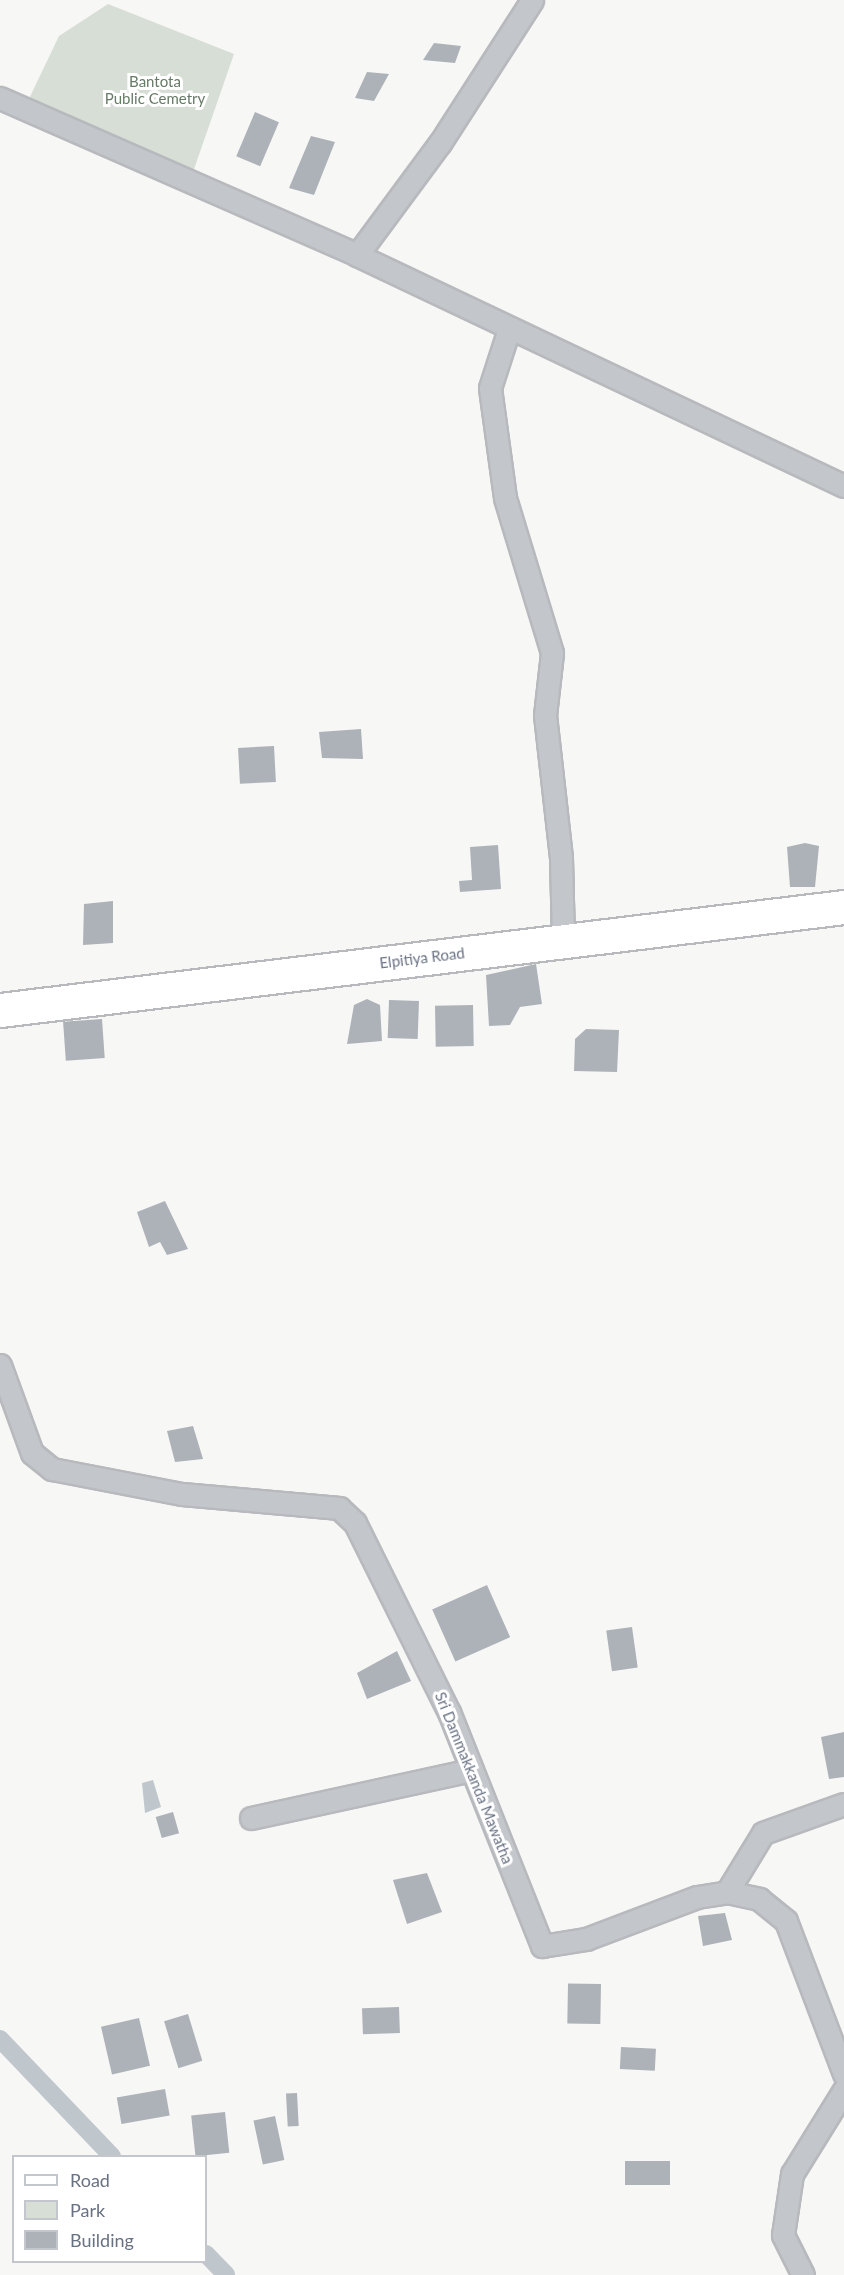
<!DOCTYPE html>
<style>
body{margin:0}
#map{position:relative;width:844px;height:2275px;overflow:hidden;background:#f7f7f5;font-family:Lato,sans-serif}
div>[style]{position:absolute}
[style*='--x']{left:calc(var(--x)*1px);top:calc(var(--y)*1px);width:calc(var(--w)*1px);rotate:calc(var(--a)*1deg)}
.green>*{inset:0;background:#d7ded6}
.water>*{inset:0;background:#bfc6cc}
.canal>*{height:18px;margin:-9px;padding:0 9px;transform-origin:9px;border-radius:9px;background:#bfc6cc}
.building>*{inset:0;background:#adb2b8;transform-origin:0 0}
.roads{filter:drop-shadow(2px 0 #b7b9bd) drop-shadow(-2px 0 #b7b9bd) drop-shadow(0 2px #b7b9bd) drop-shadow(0 -2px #b7b9bd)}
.minor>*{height:21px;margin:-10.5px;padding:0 10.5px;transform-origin:10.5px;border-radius:10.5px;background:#c3c6ca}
.primary>*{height:33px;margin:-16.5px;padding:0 16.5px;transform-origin:16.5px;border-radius:16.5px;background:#fff}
span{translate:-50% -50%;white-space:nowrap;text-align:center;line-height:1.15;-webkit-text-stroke:6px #fff;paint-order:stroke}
.park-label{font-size:15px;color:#677b67}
.street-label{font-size:15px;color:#697283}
.legend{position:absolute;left:12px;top:2155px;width:195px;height:108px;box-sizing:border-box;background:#fff;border:2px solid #c3c7cd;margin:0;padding:8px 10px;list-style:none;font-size:18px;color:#697283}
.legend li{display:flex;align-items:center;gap:12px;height:30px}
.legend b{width:30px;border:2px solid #c3c7cd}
</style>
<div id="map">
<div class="green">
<i style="clip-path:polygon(108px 4px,234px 54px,193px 172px,26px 105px,59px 36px)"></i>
</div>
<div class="water">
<i style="clip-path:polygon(153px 1780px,161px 1807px,145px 1813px,142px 1783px)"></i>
</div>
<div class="canal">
<i style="--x:0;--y:2039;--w:162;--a:46.3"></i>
<i style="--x:206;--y:2254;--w:29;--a:46"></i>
</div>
<div class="building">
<i style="clip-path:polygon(434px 43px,461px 46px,455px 63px,423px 60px)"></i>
<i style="clip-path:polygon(367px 72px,389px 74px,374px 101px,355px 98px)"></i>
<i style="left:255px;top:112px;width:26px;height:48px;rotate:23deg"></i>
<i style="clip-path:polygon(311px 136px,335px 142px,314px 195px,289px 188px)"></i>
<i style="clip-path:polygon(361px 729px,363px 759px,322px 758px,319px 732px)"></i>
<i style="left:274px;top:746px;width:36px;height:36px;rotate:87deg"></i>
<i style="clip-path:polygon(805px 843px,819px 846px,815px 887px,790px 887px,787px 847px)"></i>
<i style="clip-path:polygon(498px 845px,501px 889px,460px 892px,459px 881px,472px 880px,470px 847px)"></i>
<i style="clip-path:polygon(113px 901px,113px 943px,83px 945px,84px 904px)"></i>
<i style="clip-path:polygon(536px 964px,542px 1004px,520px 1007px,510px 1025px,489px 1026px,486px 975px)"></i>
<i style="clip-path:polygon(367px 999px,380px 1005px,382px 1041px,347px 1044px,354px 1005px)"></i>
<i style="left:389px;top:1000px;width:30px;height:38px;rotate:2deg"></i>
<i style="left:473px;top:1005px;width:41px;height:38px;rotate:89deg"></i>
<i style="left:102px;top:1019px;width:39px;height:39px;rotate:86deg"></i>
<i style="clip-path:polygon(586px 1029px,619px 1030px,617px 1072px,574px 1071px,575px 1039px)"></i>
<i style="clip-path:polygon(165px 1201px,188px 1249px,167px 1255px,160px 1242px,149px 1247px,137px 1212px)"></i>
<i style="clip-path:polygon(193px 1426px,203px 1459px,175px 1462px,167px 1431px)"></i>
<i style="left:487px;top:1585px;width:57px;height:60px;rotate:66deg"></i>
<i style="left:632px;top:1627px;width:41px;height:26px;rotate:82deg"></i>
<i style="clip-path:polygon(397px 1651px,411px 1681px,367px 1699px,357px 1673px)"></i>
<i style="clip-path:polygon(844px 1732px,844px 1777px,829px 1779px,821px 1737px)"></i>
<i style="left:173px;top:1812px;width:22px;height:18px;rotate:74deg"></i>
<i style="clip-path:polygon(427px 1873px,442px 1912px,407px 1924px,393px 1880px)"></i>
<i style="clip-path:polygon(725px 1913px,732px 1940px,703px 1946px,698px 1916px)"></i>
<i style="left:601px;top:1984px;width:40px;height:33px;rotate:91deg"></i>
<i style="left:399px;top:2007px;width:26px;height:37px;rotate:88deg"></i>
<i style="left:188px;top:2014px;width:49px;height:25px;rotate:73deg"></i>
<i style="left:139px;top:2018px;width:49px;height:39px;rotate:77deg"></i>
<i style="left:621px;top:2047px;width:35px;height:22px;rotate:3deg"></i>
<i style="left:165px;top:2089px;width:27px;height:49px;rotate:80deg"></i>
<i style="left:297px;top:2093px;width:33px;height:11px;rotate:87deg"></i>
<i style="left:225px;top:2112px;width:41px;height:34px;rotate:84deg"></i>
<i style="left:275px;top:2116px;width:45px;height:22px;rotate:78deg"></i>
<i style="left:625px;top:2161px;width:45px;height:24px"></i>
</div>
<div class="roads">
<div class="minor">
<i style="--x:0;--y:98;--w:390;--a:23.7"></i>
<i style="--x:357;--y:255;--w:539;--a:25.38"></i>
<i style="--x:357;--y:255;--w:139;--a:-53.5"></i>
<i style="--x:440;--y:143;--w:170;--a:-57.2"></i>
<i style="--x:509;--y:329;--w:62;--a:107.9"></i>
<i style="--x:490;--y:388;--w:111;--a:82.2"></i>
<i style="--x:505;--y:498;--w:162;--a:73.1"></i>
<i style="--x:552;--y:653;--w:62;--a:96.4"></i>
<i style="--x:545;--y:715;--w:144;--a:83.6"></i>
<i style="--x:561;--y:858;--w:84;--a:88.6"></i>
<i style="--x:0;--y:1365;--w:94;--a:70"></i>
<i style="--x:32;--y:1453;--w:26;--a:39"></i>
<i style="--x:52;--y:1469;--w:132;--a:10.9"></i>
<i style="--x:182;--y:1494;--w:158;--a:5.1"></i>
<i style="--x:339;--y:1508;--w:22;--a:43"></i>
<i style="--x:355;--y:1523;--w:211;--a:63.6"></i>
<i style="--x:449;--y:1712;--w:252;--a:68.3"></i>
<i style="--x:542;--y:1946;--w:45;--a:-9"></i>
<i style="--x:586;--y:1939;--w:119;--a:-20.7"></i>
<i style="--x:697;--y:1897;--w:30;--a:-9"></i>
<i style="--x:727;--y:1892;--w:33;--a:12"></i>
<i style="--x:759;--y:1899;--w:35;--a:39"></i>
<i style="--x:786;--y:1921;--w:164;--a:69.2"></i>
<i style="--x:251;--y:1818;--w:226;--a:-12.3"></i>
<i style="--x:727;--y:1892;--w:69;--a:-58.6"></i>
<i style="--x:763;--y:1833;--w:86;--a:-19.7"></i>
<i style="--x:803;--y:2275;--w:45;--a:-116.6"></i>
<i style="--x:783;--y:2235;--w:62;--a:-81.6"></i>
<i style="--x:792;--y:2174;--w:99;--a:-58.2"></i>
</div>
<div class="primary">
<i style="--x:0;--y:1010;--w:850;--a:-6.96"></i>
</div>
</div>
<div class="park-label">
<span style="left:155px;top:90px">Bantota<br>Public Cemetry</span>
</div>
<div class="street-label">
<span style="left:422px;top:958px;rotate:-7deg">Elpitiya Road</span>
<span style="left:474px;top:1778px;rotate:68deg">Sri Dammakkanda Mawatha</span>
</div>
<ul class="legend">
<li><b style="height:8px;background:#fff"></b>Road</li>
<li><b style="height:16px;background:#d7ded6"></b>Park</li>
<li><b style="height:16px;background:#adb2b8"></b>Building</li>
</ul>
</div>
